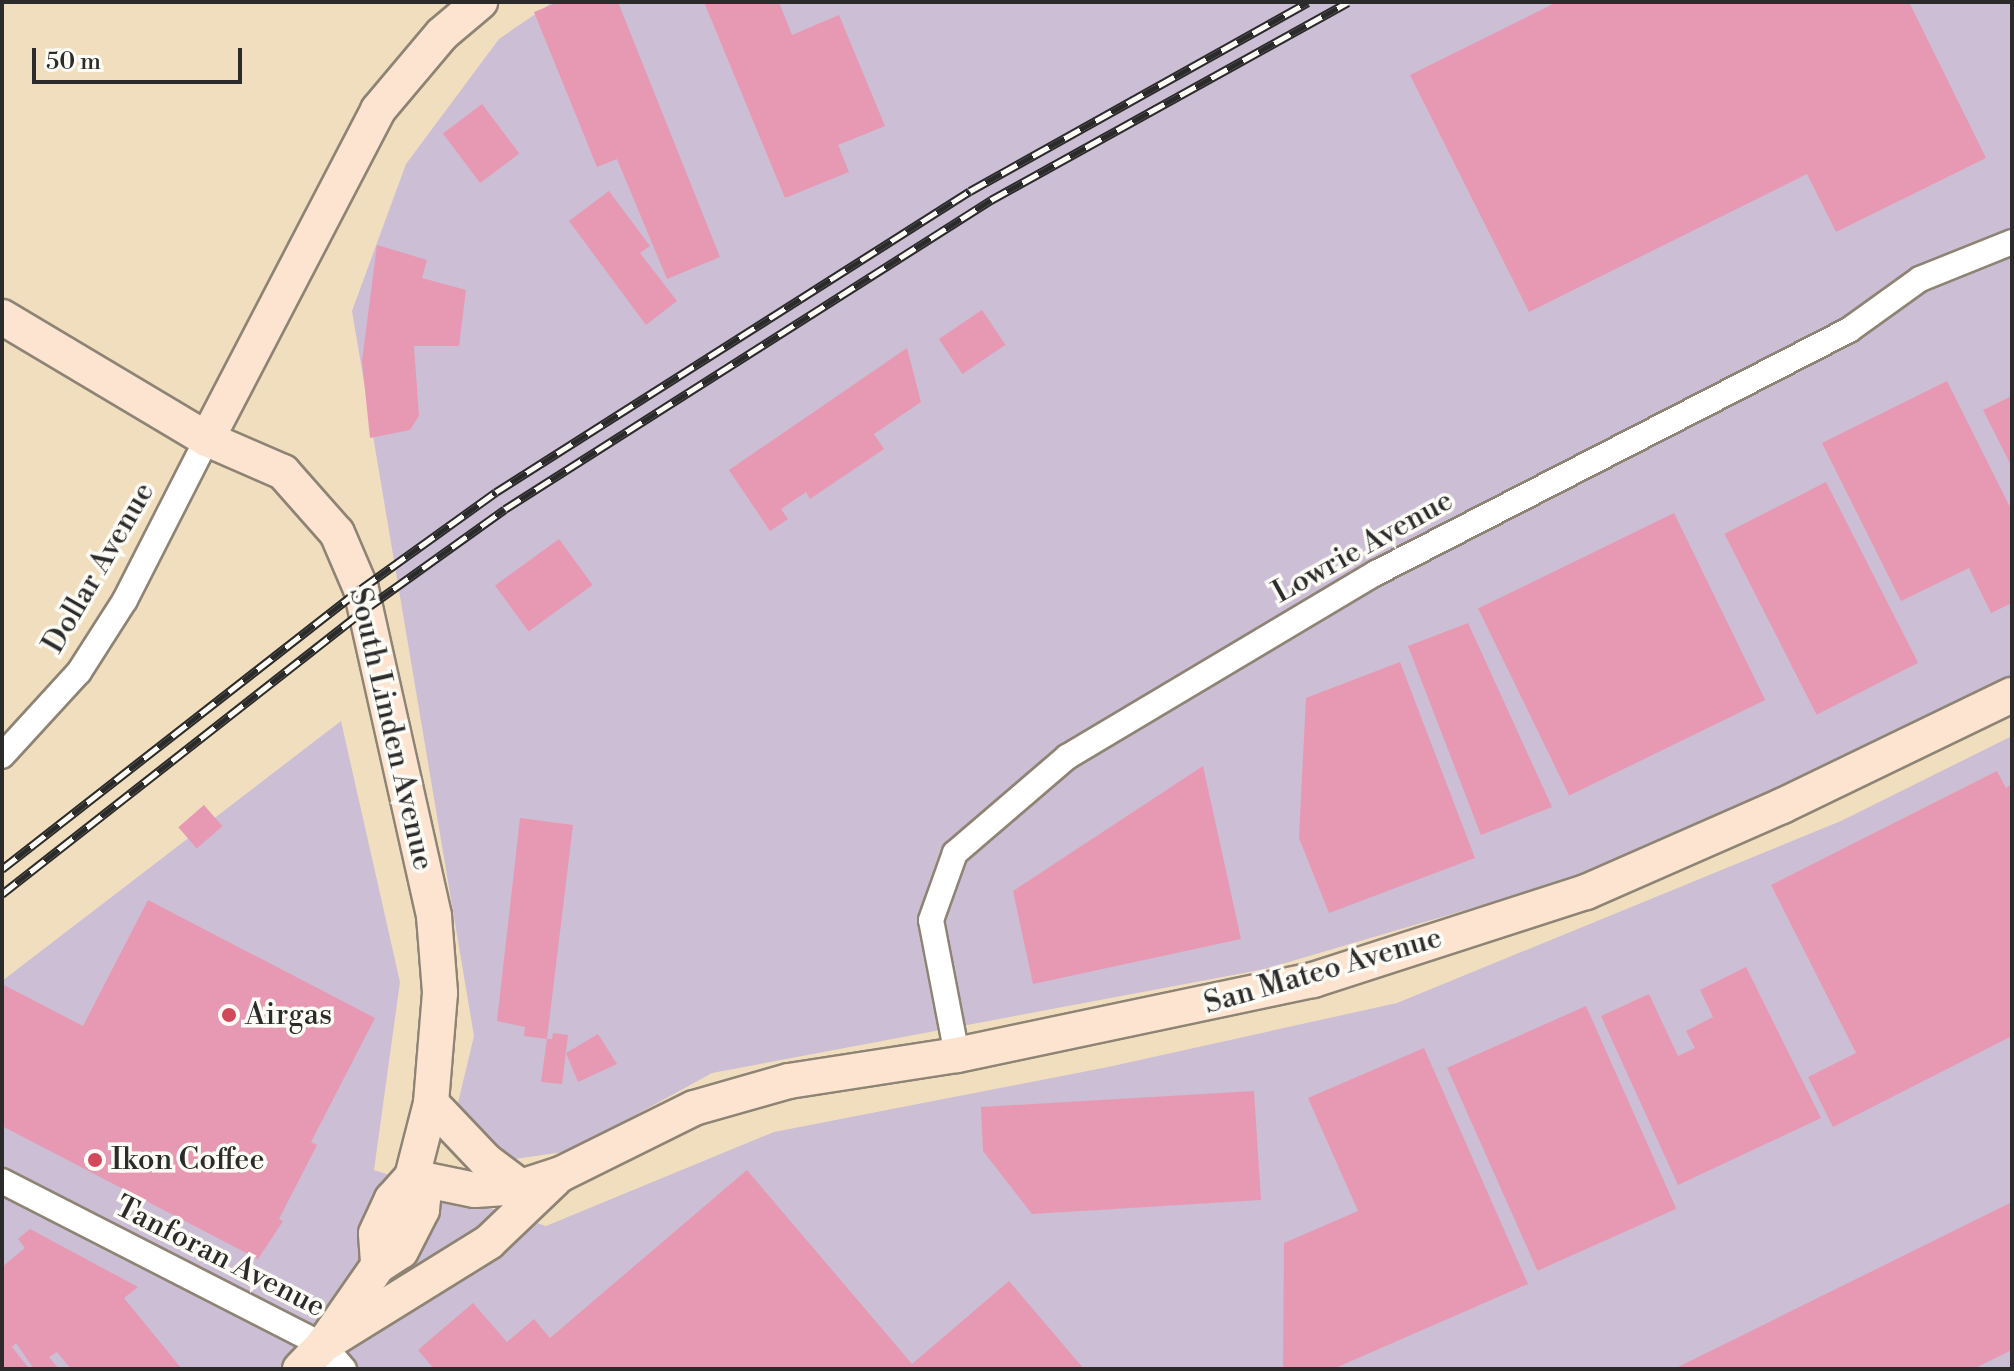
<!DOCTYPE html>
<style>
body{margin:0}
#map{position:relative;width:2014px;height:1371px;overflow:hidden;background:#f1debf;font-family:"Libre Bodoni",serif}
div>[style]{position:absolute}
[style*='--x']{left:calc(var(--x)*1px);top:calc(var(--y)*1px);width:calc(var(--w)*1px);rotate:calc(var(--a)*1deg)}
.industrial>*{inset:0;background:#ccbed4}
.building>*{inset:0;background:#e799b3;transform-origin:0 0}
.roads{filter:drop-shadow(2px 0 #8e8475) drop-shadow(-2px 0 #8e8475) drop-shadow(0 2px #8e8475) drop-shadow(0 -2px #8e8475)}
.street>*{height:24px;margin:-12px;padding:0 12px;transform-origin:12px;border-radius:12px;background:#fff}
.secondary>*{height:34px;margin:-17px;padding:0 17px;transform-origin:17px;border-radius:17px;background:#fde4d1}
.rail>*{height:9px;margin-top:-4.5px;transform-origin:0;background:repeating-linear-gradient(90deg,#fdfcf7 0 18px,#2b2b2b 0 36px);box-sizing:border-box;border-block:2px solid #2b2b2b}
.dots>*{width:22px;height:22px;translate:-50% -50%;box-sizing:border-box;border:4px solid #fdfcf7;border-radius:50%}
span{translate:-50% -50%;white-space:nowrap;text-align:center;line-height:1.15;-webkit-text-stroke:7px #fdfcf7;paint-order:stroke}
.street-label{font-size:30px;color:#2b2b2b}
.poi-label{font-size:30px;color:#2b2b2b}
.left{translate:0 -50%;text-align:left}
.frame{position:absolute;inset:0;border:4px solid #2b2b2b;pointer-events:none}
.scale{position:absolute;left:32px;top:48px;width:210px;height:36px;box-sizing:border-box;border:4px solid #2b2b2b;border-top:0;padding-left:10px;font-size:24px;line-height:28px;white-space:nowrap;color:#2b2b2b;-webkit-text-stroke:6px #fdfcf7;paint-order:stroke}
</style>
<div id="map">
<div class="industrial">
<i style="clip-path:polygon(553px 2px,2012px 2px,2012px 679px,1588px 874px,1265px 969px,712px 1073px,570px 1151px,488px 1163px,451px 1132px,474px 1036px,352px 311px,406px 164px,499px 39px)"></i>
<i style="clip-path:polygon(341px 721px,400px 982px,374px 1170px,546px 1226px,774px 1132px,1108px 1067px,1397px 1003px,1841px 821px,2012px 736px,2012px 1369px,2px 1369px,2px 981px)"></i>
</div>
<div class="building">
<i style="clip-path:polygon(559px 2px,618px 2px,720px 257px,667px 279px,617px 159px,597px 167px,534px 12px)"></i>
<i style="clip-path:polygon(704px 2px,779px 2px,792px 35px,839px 15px,885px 126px,838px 145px,849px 172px,785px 198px)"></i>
<i style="clip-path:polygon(1557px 2px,1909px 2px,1986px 158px,1836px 232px,1807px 174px,1529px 312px,1410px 75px)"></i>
<i style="left:482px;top:104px;width:62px;height:49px;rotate:53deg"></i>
<i style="clip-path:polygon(609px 191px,650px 246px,640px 253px,677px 301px,646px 325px,569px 221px)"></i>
<i style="clip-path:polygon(377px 245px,427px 260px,422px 278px,466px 290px,459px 346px,414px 346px,419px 416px,410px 430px,370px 438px,362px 361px)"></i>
<i style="left:982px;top:310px;width:42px;height:52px;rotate:56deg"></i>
<i style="clip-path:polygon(907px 348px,921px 402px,874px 434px,884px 449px,810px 499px,806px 492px,781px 509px,788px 519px,770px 531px,729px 470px)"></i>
<i style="clip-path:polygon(1947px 381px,2012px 511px,2012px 603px,1991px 613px,1969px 568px,1901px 601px,1822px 443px)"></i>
<i style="clip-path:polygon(2012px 396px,2012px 467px,1983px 410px)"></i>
<i style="left:1826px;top:482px;width:203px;height:114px;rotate:63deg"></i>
<i style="left:1674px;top:513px;width:208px;height:218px;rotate:64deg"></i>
<i style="left:559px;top:539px;width:57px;height:79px;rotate:54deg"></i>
<i style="clip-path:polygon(1468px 623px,1552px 807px,1481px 835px,1408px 646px)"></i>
<i style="clip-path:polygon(1400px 662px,1475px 858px,1329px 913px,1299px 838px,1306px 698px)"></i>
<i style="clip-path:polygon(1203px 766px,1241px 939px,1033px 984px,1013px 891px)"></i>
<i style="clip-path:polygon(1997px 771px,2006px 788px,2012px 784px,2012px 1036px,1833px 1127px,1808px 1077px,1856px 1053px,1771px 885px)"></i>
<i style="left:204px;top:805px;width:28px;height:34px;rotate:49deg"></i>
<i style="clip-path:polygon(520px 818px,573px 825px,547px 1039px,524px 1036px,525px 1027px,497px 1021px)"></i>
<i style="clip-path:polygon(148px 900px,375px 1018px,311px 1142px,317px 1145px,279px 1219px,283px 1221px,258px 1259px,2px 1126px,2px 984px,83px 1026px)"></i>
<i style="clip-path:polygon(1746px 967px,1821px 1118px,1678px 1185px,1601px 1016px,1649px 994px,1678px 1056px,1695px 1048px,1686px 1031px,1713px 1017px,1700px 990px)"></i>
<i style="left:1586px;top:1006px;width:222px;height:152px;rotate:66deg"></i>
<i style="clip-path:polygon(553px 1033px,568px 1035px,562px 1084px,541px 1082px,547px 1039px,552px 1039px)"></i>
<i style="clip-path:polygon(598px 1034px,617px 1064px,578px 1082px,566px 1053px)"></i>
<i style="clip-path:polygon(1424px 1048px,1528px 1284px,1333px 1369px,1283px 1369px,1284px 1243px,1358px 1211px,1308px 1098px)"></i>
<i style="clip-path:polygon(1254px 1091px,1261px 1200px,1032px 1214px,983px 1151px,981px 1107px)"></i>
<i style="clip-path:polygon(747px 1170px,912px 1364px,1009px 1281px,1084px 1369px,434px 1369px,418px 1350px,473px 1303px,507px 1342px,534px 1319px,550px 1338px)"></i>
<i style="clip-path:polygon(2012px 1202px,2012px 1350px,1973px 1369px,1674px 1369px)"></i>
<i style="clip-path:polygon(30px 1229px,138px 1287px,124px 1298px,182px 1369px,71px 1369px,57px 1352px,49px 1357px,59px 1369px,34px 1369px,16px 1343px,12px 1347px,28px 1367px,2px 1369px,2px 1267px,25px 1248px,18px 1239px)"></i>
</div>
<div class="roads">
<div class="street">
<i style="--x:2;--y:756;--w:114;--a:-47.5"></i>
<i style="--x:79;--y:672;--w:85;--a:-57.4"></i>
<i style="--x:125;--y:600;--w:181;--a:-63"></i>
<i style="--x:957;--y:1055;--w:137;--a:-100.9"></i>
<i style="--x:931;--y:920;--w:71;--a:-70.3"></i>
<i style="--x:955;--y:853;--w:148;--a:-40.6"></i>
<i style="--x:1067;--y:757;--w:360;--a:-30.8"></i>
<i style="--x:1376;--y:573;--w:532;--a:-27.19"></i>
<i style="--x:1849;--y:330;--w:87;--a:-35.7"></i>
<i style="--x:1920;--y:279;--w:99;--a:-21.9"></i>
<i style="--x:2;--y:1181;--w:360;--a:27.1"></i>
<i style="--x:323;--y:1345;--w:32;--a:49"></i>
</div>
<div class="secondary">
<i style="--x:2;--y:317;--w:239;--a:30.8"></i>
<i style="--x:207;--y:439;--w:83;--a:23.5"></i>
<i style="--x:283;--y:472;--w:81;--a:48.5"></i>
<i style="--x:337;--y:533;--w:61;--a:66.8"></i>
<i style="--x:361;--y:589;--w:335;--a:77.4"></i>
<i style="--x:434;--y:916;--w:77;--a:85.5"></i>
<i style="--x:440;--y:993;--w:110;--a:94.7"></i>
<i style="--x:431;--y:1103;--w:76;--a:104.4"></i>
<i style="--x:412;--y:1177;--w:30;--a:132"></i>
<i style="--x:392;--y:1199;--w:38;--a:115"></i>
<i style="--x:376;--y:1234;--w:32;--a:86"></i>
<i style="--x:207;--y:439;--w:371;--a:-62.5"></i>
<i style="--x:378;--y:110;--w:99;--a:-49.9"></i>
<i style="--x:442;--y:34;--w:50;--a:-40.1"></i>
<i style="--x:431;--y:1103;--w:79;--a:46.5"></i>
<i style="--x:485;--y:1160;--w:45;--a:36.9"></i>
<i style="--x:412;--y:1177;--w:64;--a:11.7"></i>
<i style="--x:475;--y:1190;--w:46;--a:-3.7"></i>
<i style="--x:521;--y:1187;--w:42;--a:-18"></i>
<i style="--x:561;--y:1174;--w:148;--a:-26.4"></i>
<i style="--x:694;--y:1108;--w:99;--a:-15.9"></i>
<i style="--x:789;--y:1081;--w:170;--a:-8.8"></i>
<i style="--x:957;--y:1055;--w:364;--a:-11.9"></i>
<i style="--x:1313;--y:980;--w:287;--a:-17.9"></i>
<i style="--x:1586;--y:892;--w:214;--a:-23.7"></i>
<i style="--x:1782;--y:806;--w:255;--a:-25.8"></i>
<i style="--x:323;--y:1345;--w:195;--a:-31.8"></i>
<i style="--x:489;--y:1242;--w:91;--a:-43.7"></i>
<i style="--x:300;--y:1369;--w:33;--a:-46"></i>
<i style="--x:323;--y:1345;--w:96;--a:-55.2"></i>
<i style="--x:378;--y:1266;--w:27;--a:-33"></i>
<i style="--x:401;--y:1251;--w:46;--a:-62.9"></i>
<i style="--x:422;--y:1210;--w:12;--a:-85"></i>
<i style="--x:423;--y:1198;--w:24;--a:-118"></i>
</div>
</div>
<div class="rail">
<i style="--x:2;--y:869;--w:455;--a:-38"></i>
<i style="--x:361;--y:589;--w:166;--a:-35.7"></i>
<i style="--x:496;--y:492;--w:561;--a:-32.42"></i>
<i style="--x:970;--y:191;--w:387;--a:-29.2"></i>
<i style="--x:2;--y:894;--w:460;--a:-38.1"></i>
<i style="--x:364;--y:610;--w:173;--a:-35.6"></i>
<i style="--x:505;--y:509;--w:576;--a:-32.45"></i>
<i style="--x:991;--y:200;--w:408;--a:-29"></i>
</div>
<div class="dots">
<i style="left:229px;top:1015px;background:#d1495b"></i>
<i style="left:95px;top:1160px;background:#d1495b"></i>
</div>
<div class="street-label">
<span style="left:1363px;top:547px;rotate:-29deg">Lowrie Avenue</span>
<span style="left:99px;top:568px;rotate:-60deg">Dollar Avenue</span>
<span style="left:391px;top:729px;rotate:77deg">South Linden Avenue</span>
<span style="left:1323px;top:971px;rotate:-16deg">San Mateo Avenue</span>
<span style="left:220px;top:1257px;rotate:27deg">Tanforan Avenue</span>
</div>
<div class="poi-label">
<span class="left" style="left:245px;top:1015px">Airgas</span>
<span class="left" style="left:111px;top:1160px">Ikon Coffee</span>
</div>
<div class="frame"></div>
<div class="scale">50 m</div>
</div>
